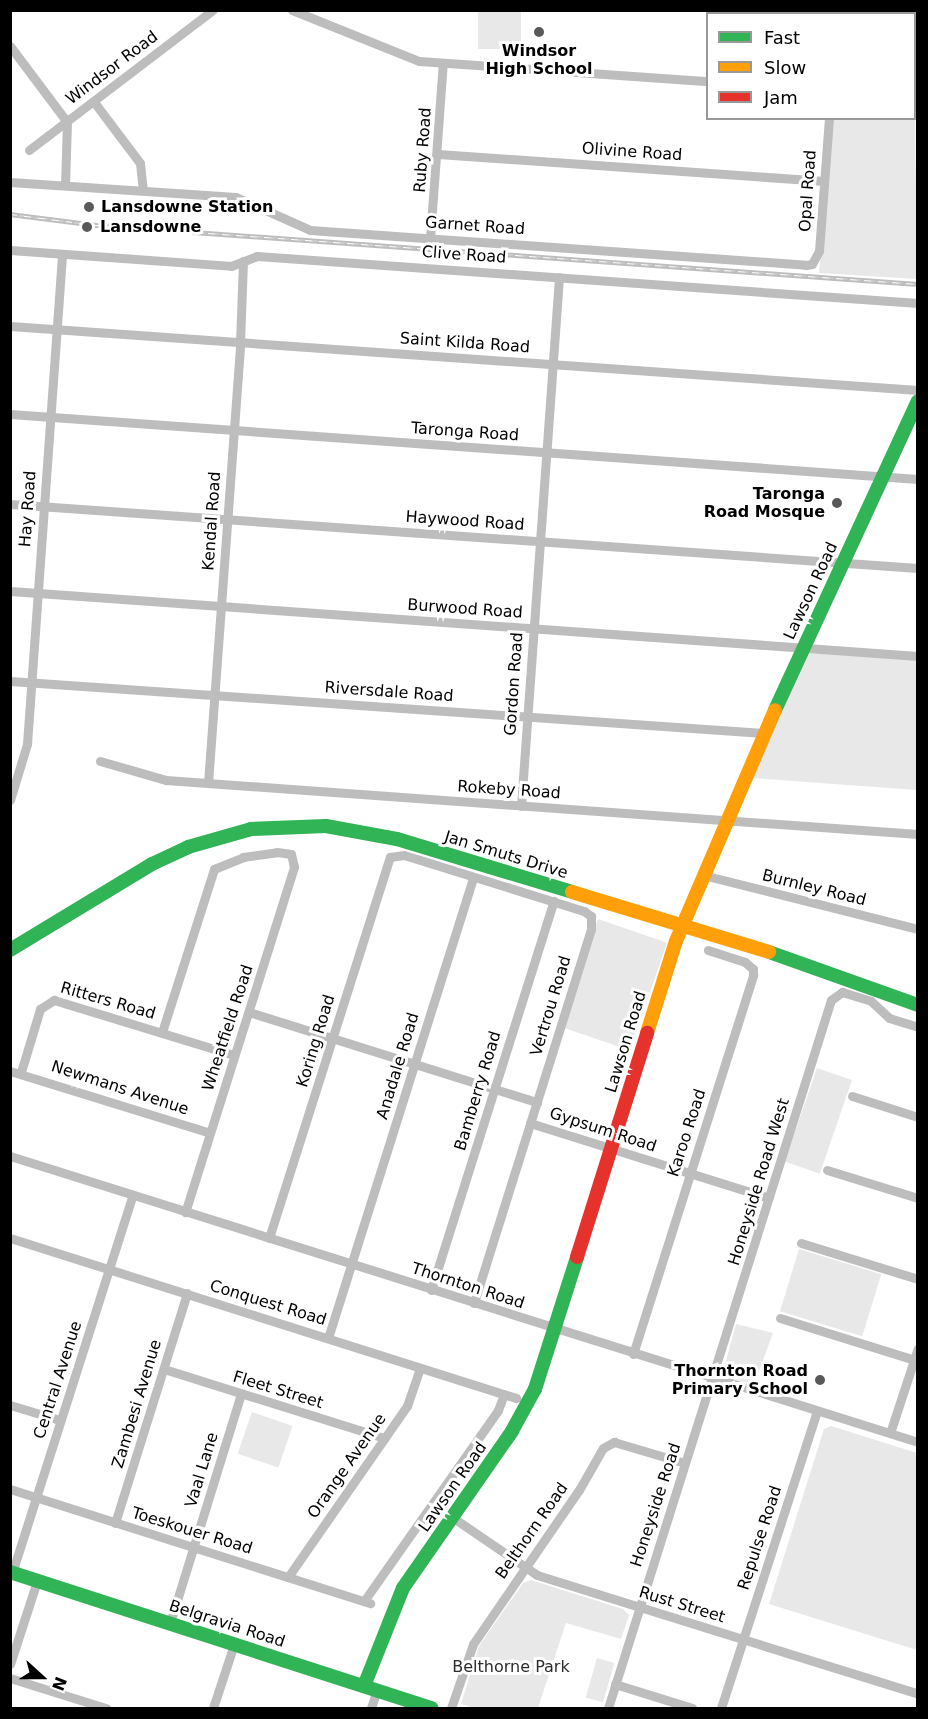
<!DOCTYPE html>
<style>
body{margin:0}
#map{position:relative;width:928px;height:1719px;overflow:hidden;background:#fff;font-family:"DejaVu Sans",sans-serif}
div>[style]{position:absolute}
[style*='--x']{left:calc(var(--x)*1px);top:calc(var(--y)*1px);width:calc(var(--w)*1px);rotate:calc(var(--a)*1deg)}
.green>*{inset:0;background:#e8e8e8;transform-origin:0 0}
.street>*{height:9px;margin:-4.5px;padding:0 4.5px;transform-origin:4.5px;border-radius:4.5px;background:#bdbdbd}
.fast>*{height:14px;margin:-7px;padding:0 7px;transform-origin:7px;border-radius:7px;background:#30b455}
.slow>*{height:14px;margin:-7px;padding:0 7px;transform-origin:7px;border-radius:7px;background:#ff9f0a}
.jam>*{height:14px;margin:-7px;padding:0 7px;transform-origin:7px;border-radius:7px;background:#e5322d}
.rail>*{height:4.5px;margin-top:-2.25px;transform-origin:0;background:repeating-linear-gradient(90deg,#fff 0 7px,#bdbdbd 0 14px);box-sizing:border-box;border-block:2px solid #bdbdbd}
.dots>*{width:16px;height:16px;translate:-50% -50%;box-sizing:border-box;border:3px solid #fff;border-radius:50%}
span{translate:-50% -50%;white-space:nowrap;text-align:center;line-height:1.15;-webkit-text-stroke:6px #fff;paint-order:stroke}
.poi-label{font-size:16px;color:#000;font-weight:700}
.left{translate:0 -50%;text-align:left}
.right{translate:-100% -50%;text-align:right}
.street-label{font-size:16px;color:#000}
.park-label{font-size:16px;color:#2c2c2c}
.frame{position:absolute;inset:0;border:12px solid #000;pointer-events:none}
.legend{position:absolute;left:706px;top:12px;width:210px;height:108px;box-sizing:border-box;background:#fff;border:2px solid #999;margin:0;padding:8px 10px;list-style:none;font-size:18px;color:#000}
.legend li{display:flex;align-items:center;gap:12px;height:30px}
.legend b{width:30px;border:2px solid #999}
.north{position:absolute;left:12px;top:1647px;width:60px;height:60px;-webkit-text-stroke:4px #fff;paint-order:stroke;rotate:111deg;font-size:16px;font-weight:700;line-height:24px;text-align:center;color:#000}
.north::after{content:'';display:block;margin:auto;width:21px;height:27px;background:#000;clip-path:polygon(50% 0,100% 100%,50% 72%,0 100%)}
</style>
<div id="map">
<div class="green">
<i style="left:478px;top:11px;width:43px;height:38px"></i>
<i style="clip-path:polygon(915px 99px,917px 279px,819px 273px,832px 119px,914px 118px)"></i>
<i style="clip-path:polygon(806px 653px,917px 659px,917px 790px,752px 778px)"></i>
<i style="left:598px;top:919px;width:73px;height:114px;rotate:19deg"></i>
<i style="left:817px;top:1068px;width:37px;height:99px;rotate:19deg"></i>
<i style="left:799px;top:1249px;width:86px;height:65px;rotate:17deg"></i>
<i style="clip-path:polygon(736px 1324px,773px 1333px,754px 1385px,722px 1375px)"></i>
<i style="left:252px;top:1412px;width:43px;height:44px;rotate:19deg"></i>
<i style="clip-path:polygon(831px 1426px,917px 1453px,917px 1650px,769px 1604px,824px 1429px)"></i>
<i style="clip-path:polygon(531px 1580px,623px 1609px,629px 1615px,621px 1639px,566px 1623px,538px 1708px,475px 1708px,461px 1704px,479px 1646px,523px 1583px)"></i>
<i style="left:597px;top:1658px;width:18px;height:41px;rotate:16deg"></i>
</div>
<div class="street">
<i style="--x:292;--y:10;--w:137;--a:21.9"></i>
<i style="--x:419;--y:61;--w:290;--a:4"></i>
<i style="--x:756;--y:14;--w:4;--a:-90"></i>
<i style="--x:900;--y:14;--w:4;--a:-90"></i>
<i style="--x:10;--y:46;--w:95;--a:53.1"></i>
<i style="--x:67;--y:122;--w:62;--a:91.8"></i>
<i style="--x:914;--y:92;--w:4;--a:0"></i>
<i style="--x:94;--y:102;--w:76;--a:53"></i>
<i style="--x:140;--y:163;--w:27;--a:84"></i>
<i style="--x:29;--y:150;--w:231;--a:-37.3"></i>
<i style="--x:438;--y:154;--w:387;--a:4"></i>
<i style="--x:10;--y:182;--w:226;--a:3.8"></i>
<i style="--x:236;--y:197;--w:81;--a:24"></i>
<i style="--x:310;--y:230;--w:497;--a:4"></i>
<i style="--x:806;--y:265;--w:6;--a:-9"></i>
<i style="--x:812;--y:264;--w:15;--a:-62"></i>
<i style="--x:819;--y:251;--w:133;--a:-85.7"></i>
<i style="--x:430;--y:238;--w:175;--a:-85.8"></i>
<i style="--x:10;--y:250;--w:222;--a:4.1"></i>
<i style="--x:231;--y:266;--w:28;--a:-21"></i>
<i style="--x:257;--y:256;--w:663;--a:4.07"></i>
<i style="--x:10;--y:326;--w:910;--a:4.03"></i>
<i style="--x:10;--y:414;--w:910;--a:4.09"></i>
<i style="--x:10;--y:504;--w:910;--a:4.03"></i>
<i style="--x:10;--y:591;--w:910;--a:4.09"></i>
<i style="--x:10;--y:681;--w:757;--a:3.94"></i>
<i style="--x:100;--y:761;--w:69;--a:16.1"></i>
<i style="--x:166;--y:780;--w:754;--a:4.11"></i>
<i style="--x:208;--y:783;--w:441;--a:-85.8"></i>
<i style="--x:240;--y:343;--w:82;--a:-87.9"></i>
<i style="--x:10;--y:800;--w:59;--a:-73.1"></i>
<i style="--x:27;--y:744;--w:491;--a:-85.9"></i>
<i style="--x:521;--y:806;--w:530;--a:-85.89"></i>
<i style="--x:703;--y:875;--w:222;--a:14.1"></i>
<i style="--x:249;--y:1012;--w:302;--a:17.4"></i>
<i style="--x:162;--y:1032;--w:171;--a:-72.3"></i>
<i style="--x:214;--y:869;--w:31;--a:-22"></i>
<i style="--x:243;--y:857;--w:34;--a:-8"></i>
<i style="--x:277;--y:852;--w:14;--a:8"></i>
<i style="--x:291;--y:854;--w:13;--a:77"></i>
<i style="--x:294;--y:867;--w:362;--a:107.5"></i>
<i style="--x:10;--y:1071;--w:209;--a:17.2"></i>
<i style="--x:21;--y:1072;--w:66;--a:-73.2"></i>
<i style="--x:40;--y:1009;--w:17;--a:-33"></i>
<i style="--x:54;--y:1000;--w:188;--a:17"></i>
<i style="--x:852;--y:1096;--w:69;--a:17.7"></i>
<i style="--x:530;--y:1123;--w:250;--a:17.4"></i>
<i style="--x:10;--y:1156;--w:952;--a:17.48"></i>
<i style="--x:827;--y:1170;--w:95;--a:17.1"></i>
<i style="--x:10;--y:1238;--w:531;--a:17.55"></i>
<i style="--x:269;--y:1238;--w:400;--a:-72.4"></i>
<i style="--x:390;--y:857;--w:14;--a:-8"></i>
<i style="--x:404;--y:855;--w:189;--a:17.3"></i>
<i style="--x:584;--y:911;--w:9;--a:36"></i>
<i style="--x:591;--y:916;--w:13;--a:90"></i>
<i style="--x:591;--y:929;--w:392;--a:107.4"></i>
<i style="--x:801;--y:1243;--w:122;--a:17.1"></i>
<i style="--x:431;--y:1290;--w:408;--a:-72.5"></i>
<i style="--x:780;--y:1318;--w:145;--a:17.3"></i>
<i style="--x:328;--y:1338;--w:483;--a:-72.5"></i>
<i style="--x:633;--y:1354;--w:398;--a:-72.4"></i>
<i style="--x:753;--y:975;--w:6;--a:-90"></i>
<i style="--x:753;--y:969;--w:11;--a:-139"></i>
<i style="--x:745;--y:962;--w:39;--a:-162"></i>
<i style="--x:164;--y:1369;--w:231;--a:17.4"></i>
<i style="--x:10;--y:1405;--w:52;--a:16.7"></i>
<i style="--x:890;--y:1433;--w:89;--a:-71.8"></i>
<i style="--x:10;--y:1489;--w:378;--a:17.6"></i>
<i style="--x:452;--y:1517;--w:103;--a:34.3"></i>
<i style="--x:537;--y:1575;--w:399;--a:17.3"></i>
<i style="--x:115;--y:1523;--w:241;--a:-72.6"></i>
<i style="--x:12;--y:1573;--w:396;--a:-72.3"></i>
<i style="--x:288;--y:1577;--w:208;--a:-55.2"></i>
<i style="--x:407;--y:1406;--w:40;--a:-71.1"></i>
<i style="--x:364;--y:1601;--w:233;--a:-54.9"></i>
<i style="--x:498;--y:1410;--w:17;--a:-69"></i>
<i style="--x:170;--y:1623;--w:240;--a:-72.8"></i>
<i style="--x:10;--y:1664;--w:87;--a:-72"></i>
<i style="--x:10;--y:1678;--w:101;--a:17.4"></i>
<i style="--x:615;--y:1684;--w:81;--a:17.3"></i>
<i style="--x:213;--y:1708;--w:67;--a:-71.8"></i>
<i style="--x:371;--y:1708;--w:19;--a:-72"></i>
<i style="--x:451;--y:1708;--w:68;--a:-71"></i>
<i style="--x:473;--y:1644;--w:187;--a:-55.5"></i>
<i style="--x:579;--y:1490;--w:48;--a:-60.3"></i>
<i style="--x:603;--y:1448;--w:13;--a:-29"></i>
<i style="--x:614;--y:1442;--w:74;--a:16.5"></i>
<i style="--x:608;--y:1708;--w:742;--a:-72.52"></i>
<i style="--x:831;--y:1000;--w:14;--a:-36"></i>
<i style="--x:842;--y:992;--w:30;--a:17"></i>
<i style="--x:871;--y:1001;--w:25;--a:43"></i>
<i style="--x:889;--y:1018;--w:30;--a:17"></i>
<i style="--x:721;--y:1708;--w:312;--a:-72.1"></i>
</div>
<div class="fast">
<i style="--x:775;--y:710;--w:340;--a:-65.2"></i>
<i style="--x:10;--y:950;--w:166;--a:-31.2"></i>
<i style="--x:152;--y:864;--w:40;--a:-25"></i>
<i style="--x:188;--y:847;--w:66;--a:-15.9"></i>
<i style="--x:251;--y:829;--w:75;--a:-2.3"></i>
<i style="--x:326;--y:826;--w:72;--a:10.4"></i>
<i style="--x:397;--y:839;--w:183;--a:16.8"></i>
<i style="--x:769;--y:952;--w:158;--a:19.6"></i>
<i style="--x:10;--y:1572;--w:443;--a:17.9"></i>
<i style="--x:364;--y:1686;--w:105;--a:-68.3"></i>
<i style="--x:403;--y:1588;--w:191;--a:-55.2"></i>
<i style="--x:512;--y:1431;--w:48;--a:-61.3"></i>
<i style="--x:535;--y:1389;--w:139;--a:-72.3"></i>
</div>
<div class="slow">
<i style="--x:572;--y:892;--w:206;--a:16.9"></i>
<i style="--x:647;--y:1033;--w:96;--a:-72.5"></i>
<i style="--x:676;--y:941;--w:251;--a:-66.8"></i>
</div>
<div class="jam">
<i style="--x:577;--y:1257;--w:235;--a:-72.6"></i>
</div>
<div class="rail">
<i style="--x:10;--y:214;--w:87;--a:7.3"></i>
<i style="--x:96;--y:225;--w:824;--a:4.11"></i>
</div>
<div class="dots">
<i style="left:539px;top:32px;background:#595959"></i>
<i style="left:89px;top:207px;background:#595959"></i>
<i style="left:87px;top:227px;background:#595959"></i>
<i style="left:837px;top:503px;background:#595959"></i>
<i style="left:820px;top:1380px;background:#595959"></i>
</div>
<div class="poi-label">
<span style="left:539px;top:60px">Windsor<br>High School</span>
<span class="left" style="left:101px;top:207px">Lansdowne Station</span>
<span class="left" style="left:100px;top:227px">Lansdowne</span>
<span class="right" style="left:825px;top:503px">Taronga<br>Road Mosque</span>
<span class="right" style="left:808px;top:1380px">Thornton Road<br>Primary School</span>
</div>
<div class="street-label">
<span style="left:112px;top:68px;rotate:-37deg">Windsor Road</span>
<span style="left:423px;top:150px;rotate:-86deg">Ruby Road</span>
<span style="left:632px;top:152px;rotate:4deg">Olivine Road</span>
<span style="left:808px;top:191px;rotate:-86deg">Opal Road</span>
<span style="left:475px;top:226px;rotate:4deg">Garnet Road</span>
<span style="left:464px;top:255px;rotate:4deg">Clive Road</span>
<span style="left:465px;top:343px;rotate:4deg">Saint Kilda Road</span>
<span style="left:465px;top:432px;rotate:4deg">Taronga Road</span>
<span style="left:28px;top:509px;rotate:-86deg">Hay Road</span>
<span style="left:212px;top:521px;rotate:-86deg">Kendal Road</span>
<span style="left:465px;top:521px;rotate:4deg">Haywood Road</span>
<span style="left:811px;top:591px;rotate:-65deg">Lawson Road</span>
<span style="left:465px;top:609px;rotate:4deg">Burwood Road</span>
<span style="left:514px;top:684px;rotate:-86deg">Gordon Road</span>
<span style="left:389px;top:692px;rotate:4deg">Riversdale Road</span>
<span style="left:509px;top:790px;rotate:4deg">Rokeby Road</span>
<span style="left:506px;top:855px;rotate:17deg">Jan Smuts Drive</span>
<span style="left:814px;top:888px;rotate:14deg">Burnley Road</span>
<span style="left:108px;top:1001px;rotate:16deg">Ritters Road</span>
<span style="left:551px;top:1006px;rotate:-73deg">Vertrou Road</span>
<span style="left:228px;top:1028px;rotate:-72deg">Wheatfield Road</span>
<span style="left:316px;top:1041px;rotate:-73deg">Koring Road</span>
<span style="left:626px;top:1042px;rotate:-73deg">Lawson Road</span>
<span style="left:398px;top:1066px;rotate:-73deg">Anadale Road</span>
<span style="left:120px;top:1088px;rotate:18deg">Newmans Avenue</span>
<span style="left:478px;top:1091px;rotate:-73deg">Bamberry Road</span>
<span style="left:603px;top:1130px;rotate:18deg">Gypsum Road</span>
<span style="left:687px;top:1133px;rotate:-72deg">Karoo Road</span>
<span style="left:759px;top:1182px;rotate:-73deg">Honeyside Road West</span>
<span style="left:468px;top:1286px;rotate:18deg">Thornton Road</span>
<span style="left:268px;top:1303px;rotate:17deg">Conquest Road</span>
<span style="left:58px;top:1380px;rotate:-72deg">Central Avenue</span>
<span style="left:278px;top:1390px;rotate:17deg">Fleet Street</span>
<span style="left:137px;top:1404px;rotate:-73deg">Zambesi Avenue</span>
<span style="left:347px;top:1466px;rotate:-55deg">Orange Avenue</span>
<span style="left:202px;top:1470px;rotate:-73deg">Vaal Lane</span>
<span style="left:453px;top:1487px;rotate:-55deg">Lawson Road</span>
<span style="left:656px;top:1505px;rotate:-72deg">Honeyside Road</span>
<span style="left:192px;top:1531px;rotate:17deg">Toeskouer Road</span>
<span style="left:532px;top:1531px;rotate:-55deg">Belthorn Road</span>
<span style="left:760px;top:1538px;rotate:-72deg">Repulse Road</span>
<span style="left:682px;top:1605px;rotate:17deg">Rust Street</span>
<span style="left:227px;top:1624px;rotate:18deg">Belgravia Road</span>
</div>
<div class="park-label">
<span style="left:511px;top:1667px">Belthorne Park</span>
</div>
<div class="frame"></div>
<ul class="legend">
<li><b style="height:8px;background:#30b455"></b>Fast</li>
<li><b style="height:8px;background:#ff9f0a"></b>Slow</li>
<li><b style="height:8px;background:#e5322d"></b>Jam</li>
</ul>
<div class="north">N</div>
</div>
